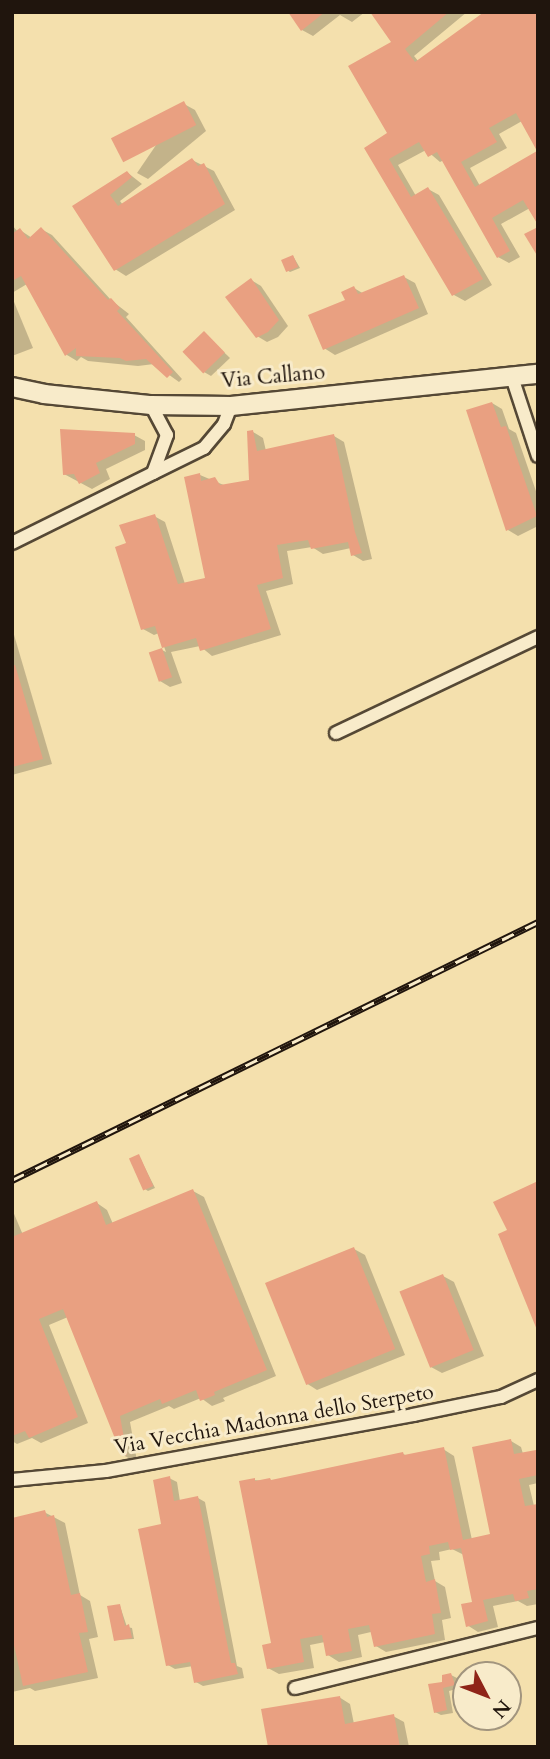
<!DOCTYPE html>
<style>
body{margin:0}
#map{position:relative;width:550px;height:1759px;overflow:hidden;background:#f4e0ad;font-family:Cardo,serif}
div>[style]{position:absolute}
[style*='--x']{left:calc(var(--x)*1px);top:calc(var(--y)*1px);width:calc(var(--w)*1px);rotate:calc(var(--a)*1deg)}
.shadow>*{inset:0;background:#0003}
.building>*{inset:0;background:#e9a081;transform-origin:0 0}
.roads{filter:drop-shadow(2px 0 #554835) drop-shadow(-2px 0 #554835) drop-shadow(0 2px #554835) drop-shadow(0 -2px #554835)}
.street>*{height:12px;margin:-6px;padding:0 6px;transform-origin:6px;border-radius:6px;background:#f8ebca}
.secondary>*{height:18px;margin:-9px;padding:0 9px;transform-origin:9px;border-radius:9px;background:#f8ebca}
.rail>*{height:7px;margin-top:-3.5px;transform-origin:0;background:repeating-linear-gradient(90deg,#f8ebca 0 13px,#20150d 0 26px);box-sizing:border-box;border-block:2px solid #20150d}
span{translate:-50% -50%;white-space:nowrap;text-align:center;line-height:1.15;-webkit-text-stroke:6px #f8ebca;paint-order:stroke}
.street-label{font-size:21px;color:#20150d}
.frame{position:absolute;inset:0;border:14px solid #20150d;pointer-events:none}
.north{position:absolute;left:452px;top:1661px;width:70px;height:70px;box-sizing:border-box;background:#f8ebca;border:2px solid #a2957e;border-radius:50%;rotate:132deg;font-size:19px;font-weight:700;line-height:28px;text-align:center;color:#20150d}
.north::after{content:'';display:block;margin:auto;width:24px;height:32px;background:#8f2418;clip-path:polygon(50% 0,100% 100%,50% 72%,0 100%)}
</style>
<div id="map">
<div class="shadow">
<i style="clip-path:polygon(290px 12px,365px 12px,352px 22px,340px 15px,313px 36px,302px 30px)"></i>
<i style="clip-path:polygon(372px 12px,467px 12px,414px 56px,419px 62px,487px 12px,522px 121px,499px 134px,507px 148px,470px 168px,480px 186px,538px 153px,530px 208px,501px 224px,520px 257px,509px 263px,498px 257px,444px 160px,440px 162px,426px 150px,398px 165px,416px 196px,428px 189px,439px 195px,492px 285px,465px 301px,454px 295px,366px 148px,389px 133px,394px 42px)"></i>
<i style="clip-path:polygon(184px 104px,195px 110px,206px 131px,148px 179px,137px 173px)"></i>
<i style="clip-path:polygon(192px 160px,214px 171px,235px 210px,126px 276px,115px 269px,74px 207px,128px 173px,142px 184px,120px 201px,123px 205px)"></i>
<i style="clip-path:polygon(12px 225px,18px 232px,20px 230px,32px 238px,41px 229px,52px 235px,111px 300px,129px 314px,126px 317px,182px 379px,179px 382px,154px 364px,138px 366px,88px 361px,81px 357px,77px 361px,67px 355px,27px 284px,12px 293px)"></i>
<i style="clip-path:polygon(293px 256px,300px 268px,290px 272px,287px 270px)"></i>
<i style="clip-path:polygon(404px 277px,415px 283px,428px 314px,335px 355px,324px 348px,354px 288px,364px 294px)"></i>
<i style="clip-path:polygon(251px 280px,261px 286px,288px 326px,278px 337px,267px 342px,257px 336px)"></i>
<i style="clip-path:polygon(12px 297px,33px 348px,12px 356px)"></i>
<i style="clip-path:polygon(205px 334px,230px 358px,211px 376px,204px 372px)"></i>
<i style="clip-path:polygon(492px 403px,502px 409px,509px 429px,516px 433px,538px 497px,538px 526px,518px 536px,508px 530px)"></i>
<i style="clip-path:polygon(253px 432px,263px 438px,266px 451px,334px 436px,344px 442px,372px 559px,363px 561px,353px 555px,351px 548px,323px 554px,312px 547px,287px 551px,293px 584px,266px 591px,281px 635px,212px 656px,200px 646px,171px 652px,182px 683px,170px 687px,160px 681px,162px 650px,166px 652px,159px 633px,154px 635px,143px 629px,128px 544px,154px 516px,165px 522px,185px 584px,207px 580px,200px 475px,226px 486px,250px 482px)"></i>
<i style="clip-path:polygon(134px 435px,145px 441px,145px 450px,106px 469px,110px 479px,92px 489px,64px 474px)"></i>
<i style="clip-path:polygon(12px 628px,52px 764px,12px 775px)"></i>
<i style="clip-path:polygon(139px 1156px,155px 1188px,148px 1191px,145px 1189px)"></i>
<i style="clip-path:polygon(193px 1191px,204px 1197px,276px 1376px,223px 1398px,225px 1401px,212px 1406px,201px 1398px,174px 1409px,169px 1406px,130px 1422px,137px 1461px,134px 1461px,123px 1455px,68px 1317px,49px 1325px,88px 1423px,41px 1443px,32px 1438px,17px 1444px,12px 1441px,12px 1209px,23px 1235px,97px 1203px,107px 1210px,113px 1224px)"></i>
<i style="clip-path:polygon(354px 1249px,365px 1255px,405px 1355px,317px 1390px,306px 1383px)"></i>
<i style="clip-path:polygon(443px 1276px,454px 1282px,484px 1356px,442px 1373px,431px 1367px)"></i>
<i style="clip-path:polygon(511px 1441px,521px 1447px,523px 1454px,538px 1453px,538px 1483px,529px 1485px,534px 1506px,538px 1505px,538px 1604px,527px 1606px,518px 1601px,493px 1606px,498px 1627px,478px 1632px,467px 1625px,474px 1604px,464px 1555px,452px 1549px,439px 1552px,440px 1560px,431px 1561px,435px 1581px,445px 1587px,451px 1618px,442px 1620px,445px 1640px,386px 1652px,376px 1646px,371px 1632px,358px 1635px,362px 1657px,339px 1662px,328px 1655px,325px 1642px,310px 1645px,314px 1668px,279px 1674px,268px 1668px,273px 1645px,254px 1480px,274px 1482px,403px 1454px,408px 1456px,443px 1449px,454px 1456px,472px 1540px,492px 1535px)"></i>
<i style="clip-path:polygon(169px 1478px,177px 1482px,180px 1501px,198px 1498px,205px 1502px,237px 1666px,242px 1668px,244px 1678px,203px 1686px,196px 1682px,193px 1666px,175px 1669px,168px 1665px,163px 1526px)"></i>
<i style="clip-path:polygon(44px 1512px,65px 1523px,80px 1595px,90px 1601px,98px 1637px,89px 1639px,98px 1678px,35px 1691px,30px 1688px,12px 1692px,12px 1526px)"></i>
<i style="clip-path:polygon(120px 1606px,127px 1627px,132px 1628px,134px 1639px,116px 1640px)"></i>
<i style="clip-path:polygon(451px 1675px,457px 1678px,460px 1688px,449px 1691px,453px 1713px,441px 1715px,435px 1712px,444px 1683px)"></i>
<i style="clip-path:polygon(339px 1697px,350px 1704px,354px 1724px,393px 1716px,404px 1722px,409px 1747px,270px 1747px)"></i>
</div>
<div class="building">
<i style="clip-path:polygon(288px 12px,325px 12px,301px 31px)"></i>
<i style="clip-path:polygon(evenodd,370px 12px,449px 12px,405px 49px,415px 62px,484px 12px,538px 12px,538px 225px,523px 200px,492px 218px,510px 251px,497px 258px,437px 152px,428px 157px,419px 142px,389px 159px,411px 197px,428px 187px,483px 279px,452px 296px,364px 148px,387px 133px,348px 66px,391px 42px,370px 12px,516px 113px,537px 151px,475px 187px,461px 162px,497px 142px,489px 128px,516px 113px)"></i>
<i style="left:184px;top:101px;width:27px;height:82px;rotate:63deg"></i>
<i style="clip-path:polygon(192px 158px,198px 166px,204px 163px,225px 204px,114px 271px,72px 206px,127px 171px,132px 177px,110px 195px,118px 206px)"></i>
<i style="clip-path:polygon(41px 227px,108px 300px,111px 298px,120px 308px,117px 311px,173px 372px,167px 378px,146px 359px,126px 361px,120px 358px,76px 356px,76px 348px,65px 356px,21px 276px,12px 281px,12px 234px,20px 228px,28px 239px)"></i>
<i style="clip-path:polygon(538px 227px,538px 257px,524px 234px)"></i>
<i style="left:293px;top:255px;width:13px;height:13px;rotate:67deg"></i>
<i style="clip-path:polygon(404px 275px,419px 308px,323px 350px,308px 315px,345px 300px,341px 292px,354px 286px,358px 294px)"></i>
<i style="clip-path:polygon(251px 278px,279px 320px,268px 332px,256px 338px,225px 297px)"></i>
<i style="left:204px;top:331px;width:30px;height:30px;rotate:46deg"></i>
<i style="clip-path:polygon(492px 402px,501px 427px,506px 426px,537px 516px,506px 531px,466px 410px)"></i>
<i style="clip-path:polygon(60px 429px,135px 433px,135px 444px,96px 463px,100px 473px,79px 484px,74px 474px,63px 475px)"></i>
<i style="clip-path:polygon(253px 430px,257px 451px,334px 434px,355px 532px,362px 553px,351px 556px,348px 542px,311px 549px,308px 540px,277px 545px,283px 578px,257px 585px,271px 629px,200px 651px,196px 638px,162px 648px,155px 626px,141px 630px,115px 547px,126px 543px,119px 525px,155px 514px,178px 584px,205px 578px,184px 477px,200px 473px,201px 481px,215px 477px,220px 485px,249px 480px,247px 431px)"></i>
<i style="left:162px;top:648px;width:31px;height:14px;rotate:71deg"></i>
<i style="clip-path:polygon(12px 665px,15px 665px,43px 759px,12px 767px)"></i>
<i style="left:139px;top:1154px;width:35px;height:11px;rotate:66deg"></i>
<i style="clip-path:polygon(538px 1181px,538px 1330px,537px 1330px,498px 1234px,507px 1230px,493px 1202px)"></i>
<i style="clip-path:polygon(193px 1189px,267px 1370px,214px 1392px,215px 1395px,200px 1401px,196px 1390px,162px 1404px,160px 1399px,120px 1416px,127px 1455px,122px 1456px,63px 1309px,39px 1319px,78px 1417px,29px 1438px,25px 1431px,12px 1436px,12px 1237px,97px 1201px,106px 1225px)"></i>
<i style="left:354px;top:1247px;width:110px;height:96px;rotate:68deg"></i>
<i style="left:443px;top:1274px;width:82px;height:47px;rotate:68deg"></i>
<i style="clip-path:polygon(511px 1439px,514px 1454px,536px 1450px,538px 1456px,538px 1475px,519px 1479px,525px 1506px,538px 1504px,538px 1589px,527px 1591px,529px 1598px,515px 1601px,513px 1594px,483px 1600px,488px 1621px,466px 1627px,461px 1604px,472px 1602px,461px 1548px,450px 1550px,448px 1542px,429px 1546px,430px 1554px,421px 1556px,426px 1582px,435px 1579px,441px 1613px,432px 1614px,435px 1634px,374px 1647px,369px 1625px,348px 1629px,352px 1651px,326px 1656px,322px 1635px,300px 1639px,304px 1662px,267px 1669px,262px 1645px,271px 1643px,239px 1481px,255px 1478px,255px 1481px,270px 1478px,271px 1480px,403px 1452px,404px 1455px,444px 1447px,463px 1540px,490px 1534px,472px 1447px)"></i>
<i style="clip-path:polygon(170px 1476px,174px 1501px,198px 1496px,231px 1663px,235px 1663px,238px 1674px,194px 1683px,190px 1662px,166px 1666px,138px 1529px,161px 1524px,153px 1480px)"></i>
<i style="clip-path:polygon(45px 1510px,47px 1517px,54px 1515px,71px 1595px,80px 1593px,88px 1632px,79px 1633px,88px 1672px,23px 1686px,12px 1636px,12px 1518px)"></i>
<i style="clip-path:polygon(120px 1604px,125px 1626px,129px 1624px,132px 1638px,114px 1641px,107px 1606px)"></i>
<i style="clip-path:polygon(451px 1673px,455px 1685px,443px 1688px,447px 1710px,434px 1713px,428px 1684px,442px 1682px,442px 1675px)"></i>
<i style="clip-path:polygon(340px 1696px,345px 1724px,394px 1714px,400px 1747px,268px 1747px,261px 1709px)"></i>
</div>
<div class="roads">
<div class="street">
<i style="--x:512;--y:377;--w:83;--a:71.8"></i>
<i style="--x:151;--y:405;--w:34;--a:62"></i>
<i style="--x:167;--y:435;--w:40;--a:110.2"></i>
<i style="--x:153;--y:473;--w:57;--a:-26.1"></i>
<i style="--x:204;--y:448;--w:31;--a:-50"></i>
<i style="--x:224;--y:424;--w:19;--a:-69"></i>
<i style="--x:12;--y:543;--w:157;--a:-26.4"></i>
<i style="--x:336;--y:733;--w:224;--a:-25.4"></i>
<i style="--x:12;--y:1480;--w:94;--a:-5.5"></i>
<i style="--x:106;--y:1471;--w:312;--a:-10.3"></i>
<i style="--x:413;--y:1415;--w:90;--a:-11.6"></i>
<i style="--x:501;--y:1397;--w:41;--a:-24.7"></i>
<i style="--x:295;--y:1688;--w:250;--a:-13.9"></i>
</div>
<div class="secondary">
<i style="--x:12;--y:387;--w:33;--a:12"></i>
<i style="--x:44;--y:394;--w:108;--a:5.9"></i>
<i style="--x:151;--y:405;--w:80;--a:0.7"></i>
<i style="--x:231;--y:406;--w:309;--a:-6"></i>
</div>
</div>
<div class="rail">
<i style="--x:12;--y:1180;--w:586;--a:-26.13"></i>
</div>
<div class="street-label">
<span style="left:273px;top:377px;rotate:-5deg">Via Callano</span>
<span style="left:274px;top:1420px;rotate:-10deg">Via Vecchia Madonna dello Sterpeto</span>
</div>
<div class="frame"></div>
<div class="north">N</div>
</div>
